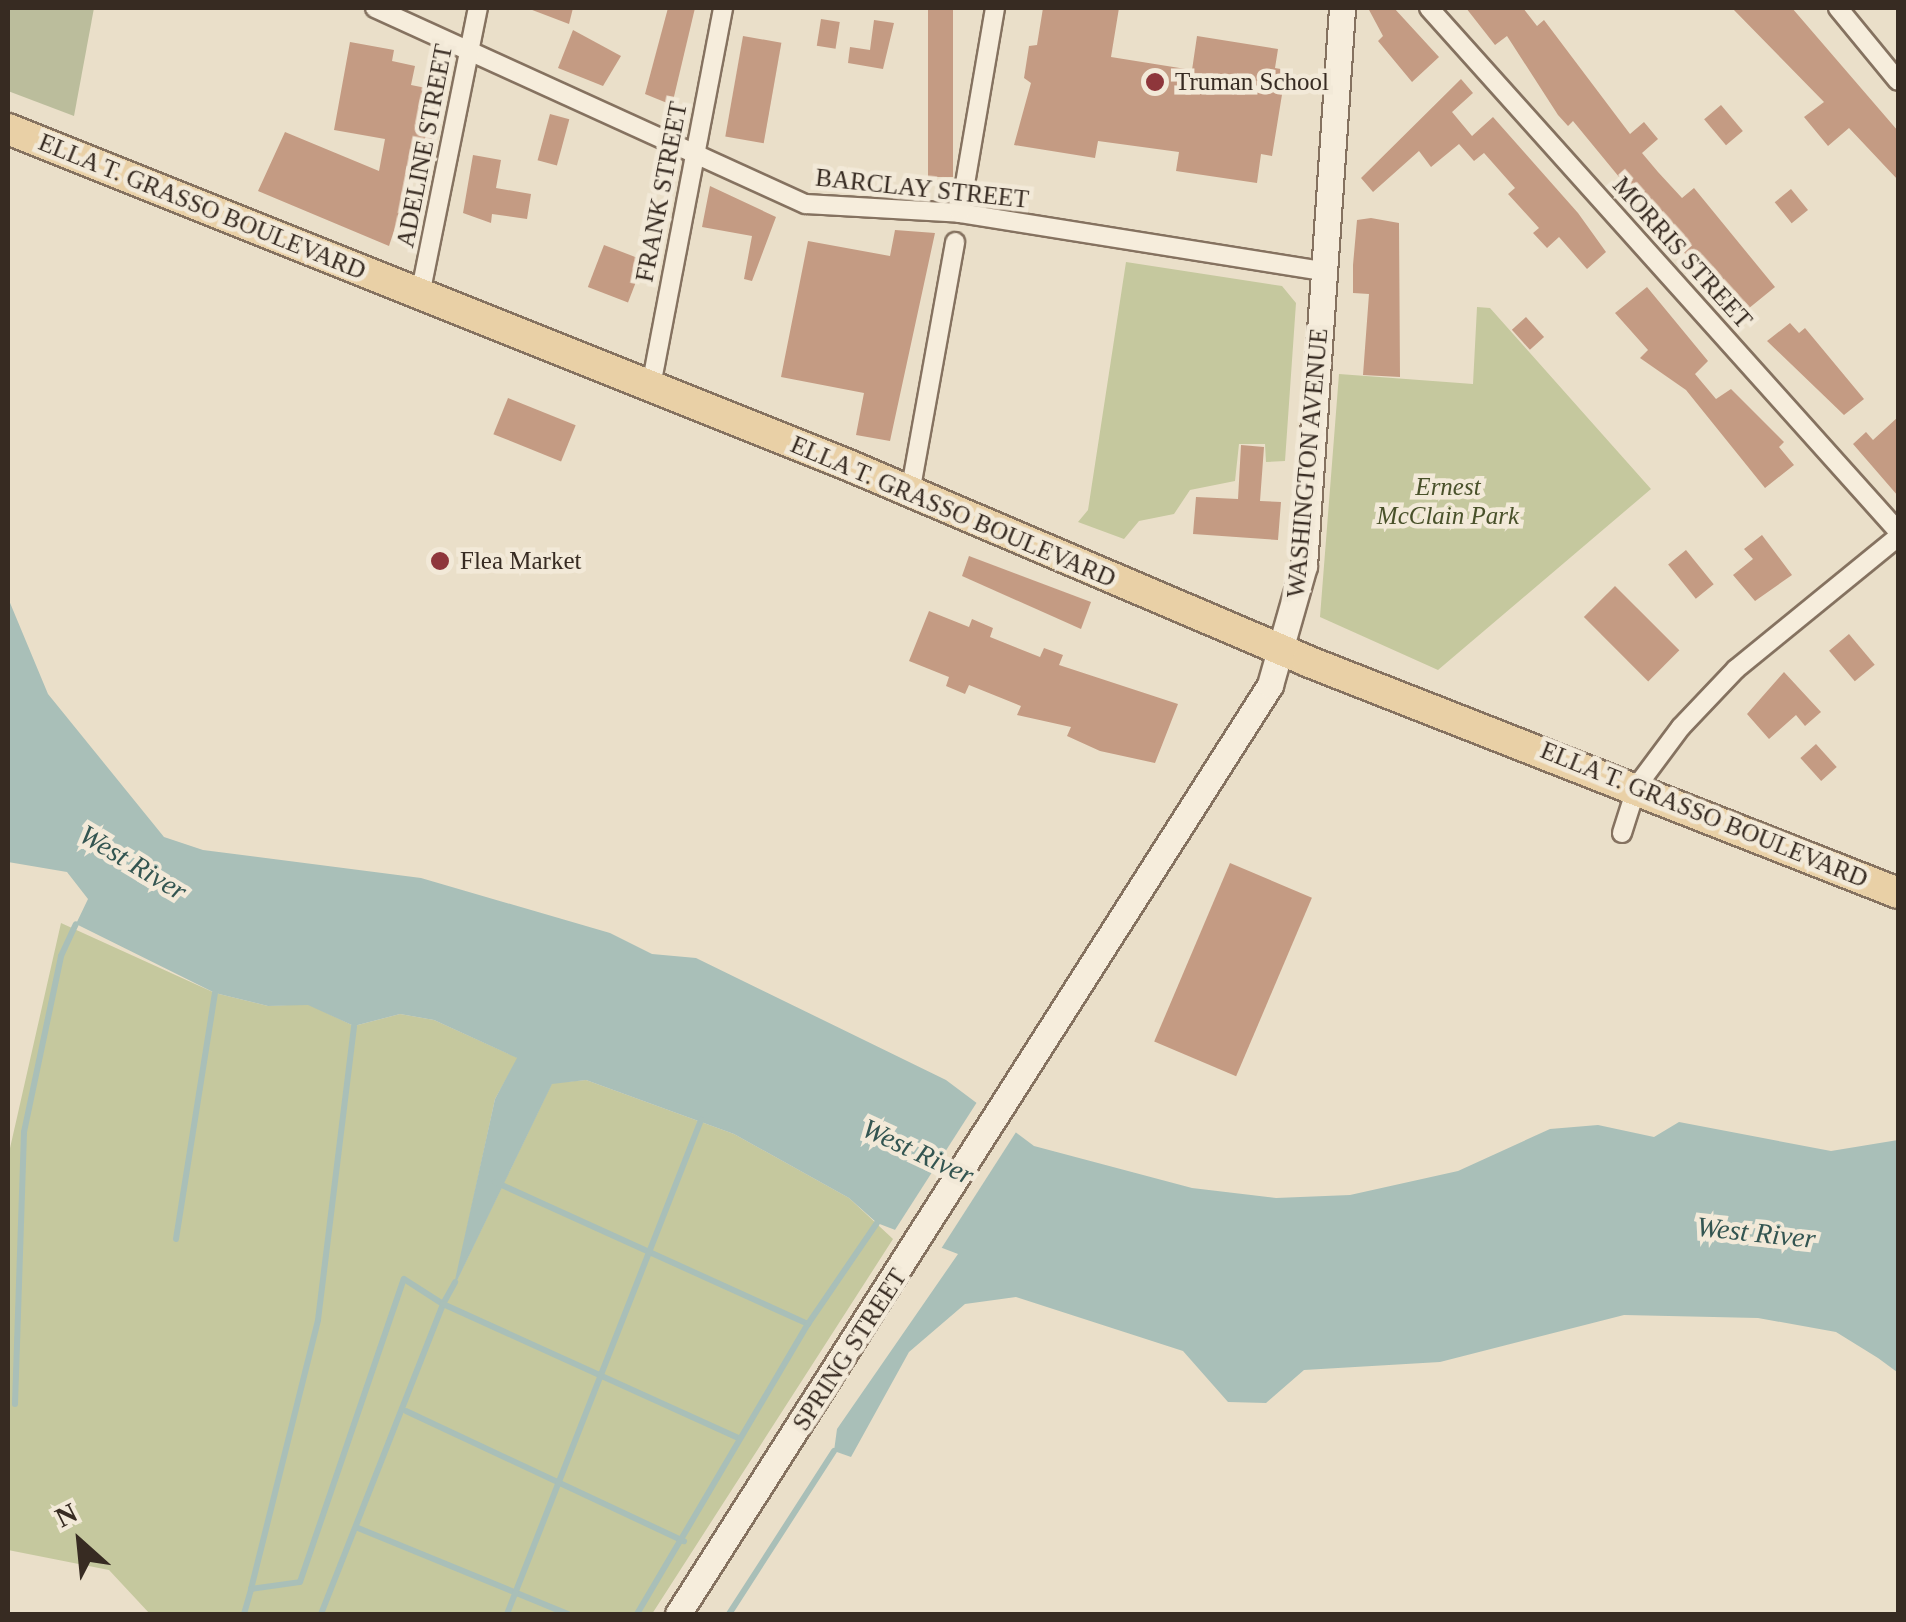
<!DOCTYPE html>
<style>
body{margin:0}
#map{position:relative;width:1906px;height:1622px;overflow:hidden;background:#eadfc9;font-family:Georgia,serif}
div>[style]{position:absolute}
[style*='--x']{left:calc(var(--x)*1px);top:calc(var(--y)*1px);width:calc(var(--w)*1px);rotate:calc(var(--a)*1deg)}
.green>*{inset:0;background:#c5c89e}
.cemetery>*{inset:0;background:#bbbd9c}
.water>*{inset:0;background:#a9bfb8}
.pier>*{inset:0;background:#eadfc9}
.stream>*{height:6px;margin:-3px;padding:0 3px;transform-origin:3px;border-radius:3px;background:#a9bfb8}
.building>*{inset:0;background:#c49b83;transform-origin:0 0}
.roads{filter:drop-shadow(2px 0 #857260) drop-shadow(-2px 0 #857260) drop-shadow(0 2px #857260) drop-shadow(0 -2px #857260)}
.street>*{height:18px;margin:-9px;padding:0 9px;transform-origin:9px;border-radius:9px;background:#f6eddc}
.secondary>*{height:25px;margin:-12.5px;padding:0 12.5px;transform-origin:12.5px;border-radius:12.5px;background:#f6eddc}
.primary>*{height:30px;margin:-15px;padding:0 15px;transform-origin:15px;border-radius:15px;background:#e9d0a6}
.dots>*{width:28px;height:28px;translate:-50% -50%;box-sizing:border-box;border:5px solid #f2e9d8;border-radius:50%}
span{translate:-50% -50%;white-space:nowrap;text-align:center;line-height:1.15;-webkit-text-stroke:9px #f2e9d8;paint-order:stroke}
.poi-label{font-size:25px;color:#372b22}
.left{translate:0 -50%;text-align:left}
.street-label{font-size:25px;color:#372b22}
.park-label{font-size:25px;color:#49512a;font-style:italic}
.water-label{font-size:28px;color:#335551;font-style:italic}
.frame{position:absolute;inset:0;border:10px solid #372b22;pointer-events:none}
.north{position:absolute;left:30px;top:1492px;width:100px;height:100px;-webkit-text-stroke:8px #f2e9d8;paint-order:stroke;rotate:333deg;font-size:28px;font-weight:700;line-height:40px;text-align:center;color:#372b22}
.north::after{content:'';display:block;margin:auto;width:35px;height:45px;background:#372b22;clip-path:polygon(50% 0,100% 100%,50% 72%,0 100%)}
</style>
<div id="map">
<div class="green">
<i style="clip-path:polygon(1126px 262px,1282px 286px,1296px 303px,1285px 461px,1266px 462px,1265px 444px,1239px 444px,1235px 481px,1190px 490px,1174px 514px,1139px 521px,1124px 539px,1078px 522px,1088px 510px)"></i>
<i style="clip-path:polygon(1477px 307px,1490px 308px,1651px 489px,1438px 670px,1320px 617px,1339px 374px,1473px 384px)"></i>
<i style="clip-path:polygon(61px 923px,215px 993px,268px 1006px,308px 1004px,354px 1026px,400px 1014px,434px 1020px,518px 1058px,495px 1099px,455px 1284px,552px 1083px,586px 1080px,734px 1134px,849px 1198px,893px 1239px,652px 1614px,150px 1614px,109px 1570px,8px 1550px,8px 1157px)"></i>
</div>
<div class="cemetery">
<i style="clip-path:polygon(8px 8px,94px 8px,74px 116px,8px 91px)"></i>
</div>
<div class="water">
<i style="clip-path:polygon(8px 598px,48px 694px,164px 837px,203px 850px,421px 878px,610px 933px,652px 954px,696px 958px,946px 1080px,1034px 1146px,1192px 1188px,1276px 1198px,1350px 1195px,1458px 1171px,1550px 1129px,1598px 1125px,1654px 1137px,1679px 1122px,1831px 1151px,1898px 1140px,1898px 1418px,1897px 1372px,1878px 1358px,1836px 1332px,1758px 1318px,1624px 1315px,1440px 1362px,1304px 1370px,1266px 1403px,1228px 1402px,1183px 1351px,1016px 1297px,965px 1304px,909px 1352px,851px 1457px,834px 1451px,837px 1429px,958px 1254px,877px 1223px,849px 1198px,734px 1134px,586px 1080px,552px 1084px,453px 1289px,495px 1099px,517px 1058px,434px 1020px,400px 1014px,354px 1026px,308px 1005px,268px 1006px,215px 993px,76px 924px,88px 899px,67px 872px,8px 862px)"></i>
</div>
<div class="pier">
<i style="clip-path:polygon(979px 1099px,1018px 1129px,939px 1252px,899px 1237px,893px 1233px)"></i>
</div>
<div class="stream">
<i style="--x:495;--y:1182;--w:344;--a:24.4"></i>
<i style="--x:176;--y:1239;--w:249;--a:-81"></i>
<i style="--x:15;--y:1404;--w:272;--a:-88.1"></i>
<i style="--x:24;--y:1132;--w:180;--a:-78.1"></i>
<i style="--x:61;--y:956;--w:35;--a:-65"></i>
<i style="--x:406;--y:1411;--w:307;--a:25.1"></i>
<i style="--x:358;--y:1528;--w:227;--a:22.3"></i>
<i style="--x:251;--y:1589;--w:277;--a:-76"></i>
<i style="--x:318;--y:1320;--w:296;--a:-83"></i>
<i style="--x:244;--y:1614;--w:26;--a:-74"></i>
<i style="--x:251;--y:1589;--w:49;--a:-8.1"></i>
<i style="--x:300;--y:1582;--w:320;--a:-71.1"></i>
<i style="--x:404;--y:1279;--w:46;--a:32.7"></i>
<i style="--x:443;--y:1304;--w:25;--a:-61"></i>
<i style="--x:321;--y:1614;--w:333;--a:-68.5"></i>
<i style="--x:443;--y:1304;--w:325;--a:24.4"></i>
<i style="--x:507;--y:1614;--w:531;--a:-68.56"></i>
<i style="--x:637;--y:1614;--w:337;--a:-59.5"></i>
<i style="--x:808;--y:1324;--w:122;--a:-55.7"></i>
<i style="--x:729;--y:1614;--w:194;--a:-57.2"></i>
</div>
<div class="building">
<i style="clip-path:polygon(527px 8px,573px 8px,569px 24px)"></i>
<i style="clip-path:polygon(668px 8px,695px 8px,672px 105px,645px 94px)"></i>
<i style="left:928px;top:8px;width:25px;height:169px"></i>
<i style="clip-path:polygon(1043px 8px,1119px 8px,1111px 57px,1192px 70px,1197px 36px,1278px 49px,1275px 68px,1286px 70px,1272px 156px,1261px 154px,1257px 183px,1176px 171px,1179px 152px,1098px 141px,1095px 158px,1014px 145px,1031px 83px,1024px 78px,1029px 46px,1037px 45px)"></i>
<i style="clip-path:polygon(1368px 8px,1394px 8px,1439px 57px,1412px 82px,1378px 41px,1383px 36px)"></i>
<i style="clip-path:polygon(1466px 8px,1523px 8px,1537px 26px,1544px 20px,1630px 134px,1644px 122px,1658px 139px,1642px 153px,1658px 172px,1682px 198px,1694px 188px,1775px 287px,1743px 313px,1686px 255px,1644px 195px,1638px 200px,1573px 121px,1568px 126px,1558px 115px,1507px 36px,1495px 45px)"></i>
<i style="clip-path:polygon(1732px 8px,1792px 8px,1898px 131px,1898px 180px,1849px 128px,1828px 146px,1804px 117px,1824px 102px)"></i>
<i style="left:821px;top:19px;width:19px;height:27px;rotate:9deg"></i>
<i style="clip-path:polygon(874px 20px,894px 23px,883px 69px,848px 63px,850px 47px,870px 50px)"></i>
<i style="clip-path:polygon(573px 30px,621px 56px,603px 86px,558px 68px)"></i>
<i style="left:743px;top:36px;width:39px;height:102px;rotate:10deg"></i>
<i style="clip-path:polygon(350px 42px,394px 50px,392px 61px,415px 66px,411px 85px,441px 91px,431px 143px,423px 141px,389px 246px,258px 191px,285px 132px,379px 171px,385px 139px,334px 130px)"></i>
<i style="clip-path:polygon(1461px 79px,1473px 93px,1452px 112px,1472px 136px,1493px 117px,1578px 213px,1606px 252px,1587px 269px,1559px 237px,1547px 248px,1533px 233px,1539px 228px,1508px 194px,1515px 188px,1484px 153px,1474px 161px,1459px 144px,1431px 167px,1419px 151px,1373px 192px,1361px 178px)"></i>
<i style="left:1721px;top:105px;width:34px;height:22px;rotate:50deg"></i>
<i style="left:550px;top:114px;width:20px;height:48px;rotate:15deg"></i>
<i style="clip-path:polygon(473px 155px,501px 160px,496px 188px,531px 194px,527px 219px,492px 214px,491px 223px,463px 213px)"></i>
<i style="clip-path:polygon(710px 186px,776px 217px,752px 281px,744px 279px,752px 236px,702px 227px)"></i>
<i style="left:1791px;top:189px;width:27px;height:21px;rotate:51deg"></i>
<i style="clip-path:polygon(1371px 218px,1399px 223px,1400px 377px,1363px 375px,1369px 294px,1353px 293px,1353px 265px,1357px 220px)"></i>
<i style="clip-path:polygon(895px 230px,935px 233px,890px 441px,856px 435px,864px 393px,781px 377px,808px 241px,890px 256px)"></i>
<i style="left:604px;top:245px;width:43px;height:45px;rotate:21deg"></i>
<i style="clip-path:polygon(1647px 287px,1708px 361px,1695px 374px,1716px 399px,1731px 389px,1784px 442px,1779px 447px,1794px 465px,1765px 488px,1686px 390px,1640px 358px,1648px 350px,1615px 313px)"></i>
<i style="left:1526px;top:317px;width:27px;height:19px;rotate:48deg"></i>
<i style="clip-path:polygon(1790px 323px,1799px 333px,1805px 328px,1864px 399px,1844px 415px,1767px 341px)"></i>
<i style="left:508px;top:398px;width:73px;height:39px;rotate:22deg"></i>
<i style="clip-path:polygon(1898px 417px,1898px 496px,1853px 444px,1866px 432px,1873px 440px)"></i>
<i style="clip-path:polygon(1241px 445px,1264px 447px,1260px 501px,1281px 502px,1278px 540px,1193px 534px,1196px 497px,1238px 499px)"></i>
<i style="clip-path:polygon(1762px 535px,1792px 575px,1755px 601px,1733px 575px,1753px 559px,1744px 549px)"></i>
<i style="left:1686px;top:550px;width:44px;height:23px;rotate:51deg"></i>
<i style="clip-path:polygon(969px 556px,1091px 602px,1081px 629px,962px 576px)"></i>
<i style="left:1615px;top:586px;width:91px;height:44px;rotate:45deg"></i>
<i style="clip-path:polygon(929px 611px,969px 627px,972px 619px,993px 628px,990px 637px,1040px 657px,1044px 648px,1063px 655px,1059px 665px,1178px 704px,1155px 763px,1100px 751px,1067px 736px,1071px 727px,1017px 715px,1021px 706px,969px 685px,965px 694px,946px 686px,949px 677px,909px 661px)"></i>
<i style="left:1849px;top:634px;width:40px;height:26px;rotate:50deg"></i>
<i style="clip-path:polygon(1784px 672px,1821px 712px,1805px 726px,1796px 715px,1769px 739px,1747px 714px)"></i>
<i style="left:1816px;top:744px;width:31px;height:21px;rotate:48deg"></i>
<i style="left:1230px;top:863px;width:89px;height:194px;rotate:23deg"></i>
</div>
<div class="roads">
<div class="street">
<i style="--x:375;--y:8;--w:473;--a:24.5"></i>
<i style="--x:806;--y:204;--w:154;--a:3.3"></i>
<i style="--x:960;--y:213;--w:368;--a:9.1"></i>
<i style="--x:1429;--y:8;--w:702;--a:48.12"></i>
<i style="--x:1838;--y:8;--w:94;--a:50.6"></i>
<i style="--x:960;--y:213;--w:208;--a:-80.3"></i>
<i style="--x:420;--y:295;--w:293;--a:-78.6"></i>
<i style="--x:651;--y:386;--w:385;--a:-79.2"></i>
<i style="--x:910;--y:493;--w:255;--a:-79.8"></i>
<i style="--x:1622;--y:833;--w:49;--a:-72.3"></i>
<i style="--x:1637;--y:786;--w:74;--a:-53.3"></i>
<i style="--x:1681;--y:727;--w:80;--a:-46.5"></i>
<i style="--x:1736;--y:669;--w:209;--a:-39.2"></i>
</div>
<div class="secondary">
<i style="--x:678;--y:1614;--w:1102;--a:-57.49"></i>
<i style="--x:1270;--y:685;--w:124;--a:-74.1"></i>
<i style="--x:1304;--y:566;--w:559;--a:-86.1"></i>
</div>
<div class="primary">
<i style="--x:8;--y:129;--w:905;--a:21.8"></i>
<i style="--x:848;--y:465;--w:499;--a:23.1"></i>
<i style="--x:1307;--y:661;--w:635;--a:21.43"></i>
</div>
</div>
<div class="dots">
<i style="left:1155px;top:82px;background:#8e363b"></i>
<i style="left:440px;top:561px;background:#8e363b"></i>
</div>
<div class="poi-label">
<span class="left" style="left:1175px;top:82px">Truman School</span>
<span class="left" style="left:460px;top:561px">Flea Market</span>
</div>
<div class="street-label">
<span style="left:425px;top:146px;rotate:-79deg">ADELINE STREET</span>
<span style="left:922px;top:189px;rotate:6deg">BARCLAY STREET</span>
<span style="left:662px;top:192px;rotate:-79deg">FRANK STREET</span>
<span style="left:202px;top:207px;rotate:22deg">ELLA T. GRASSO BOULEVARD</span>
<span style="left:1682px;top:253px;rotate:48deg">MORRIS STREET</span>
<span style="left:1308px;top:463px;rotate:-85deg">WASHINGTON AVENUE</span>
<span style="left:953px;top:512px;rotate:23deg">ELLA T. GRASSO BOULEVARD</span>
<span style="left:1704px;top:815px;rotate:22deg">ELLA T. GRASSO BOULEVARD</span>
<span style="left:850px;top:1350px;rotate:-57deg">SPRING STREET</span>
</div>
<div class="park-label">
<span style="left:1448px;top:502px">Ernest<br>McClain Park</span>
</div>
<div class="water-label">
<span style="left:133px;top:863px;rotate:31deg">West River</span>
<span style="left:918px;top:1152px;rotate:25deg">West River</span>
<span style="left:1756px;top:1233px;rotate:6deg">West River</span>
</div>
<div class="frame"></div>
<div class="north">N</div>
</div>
